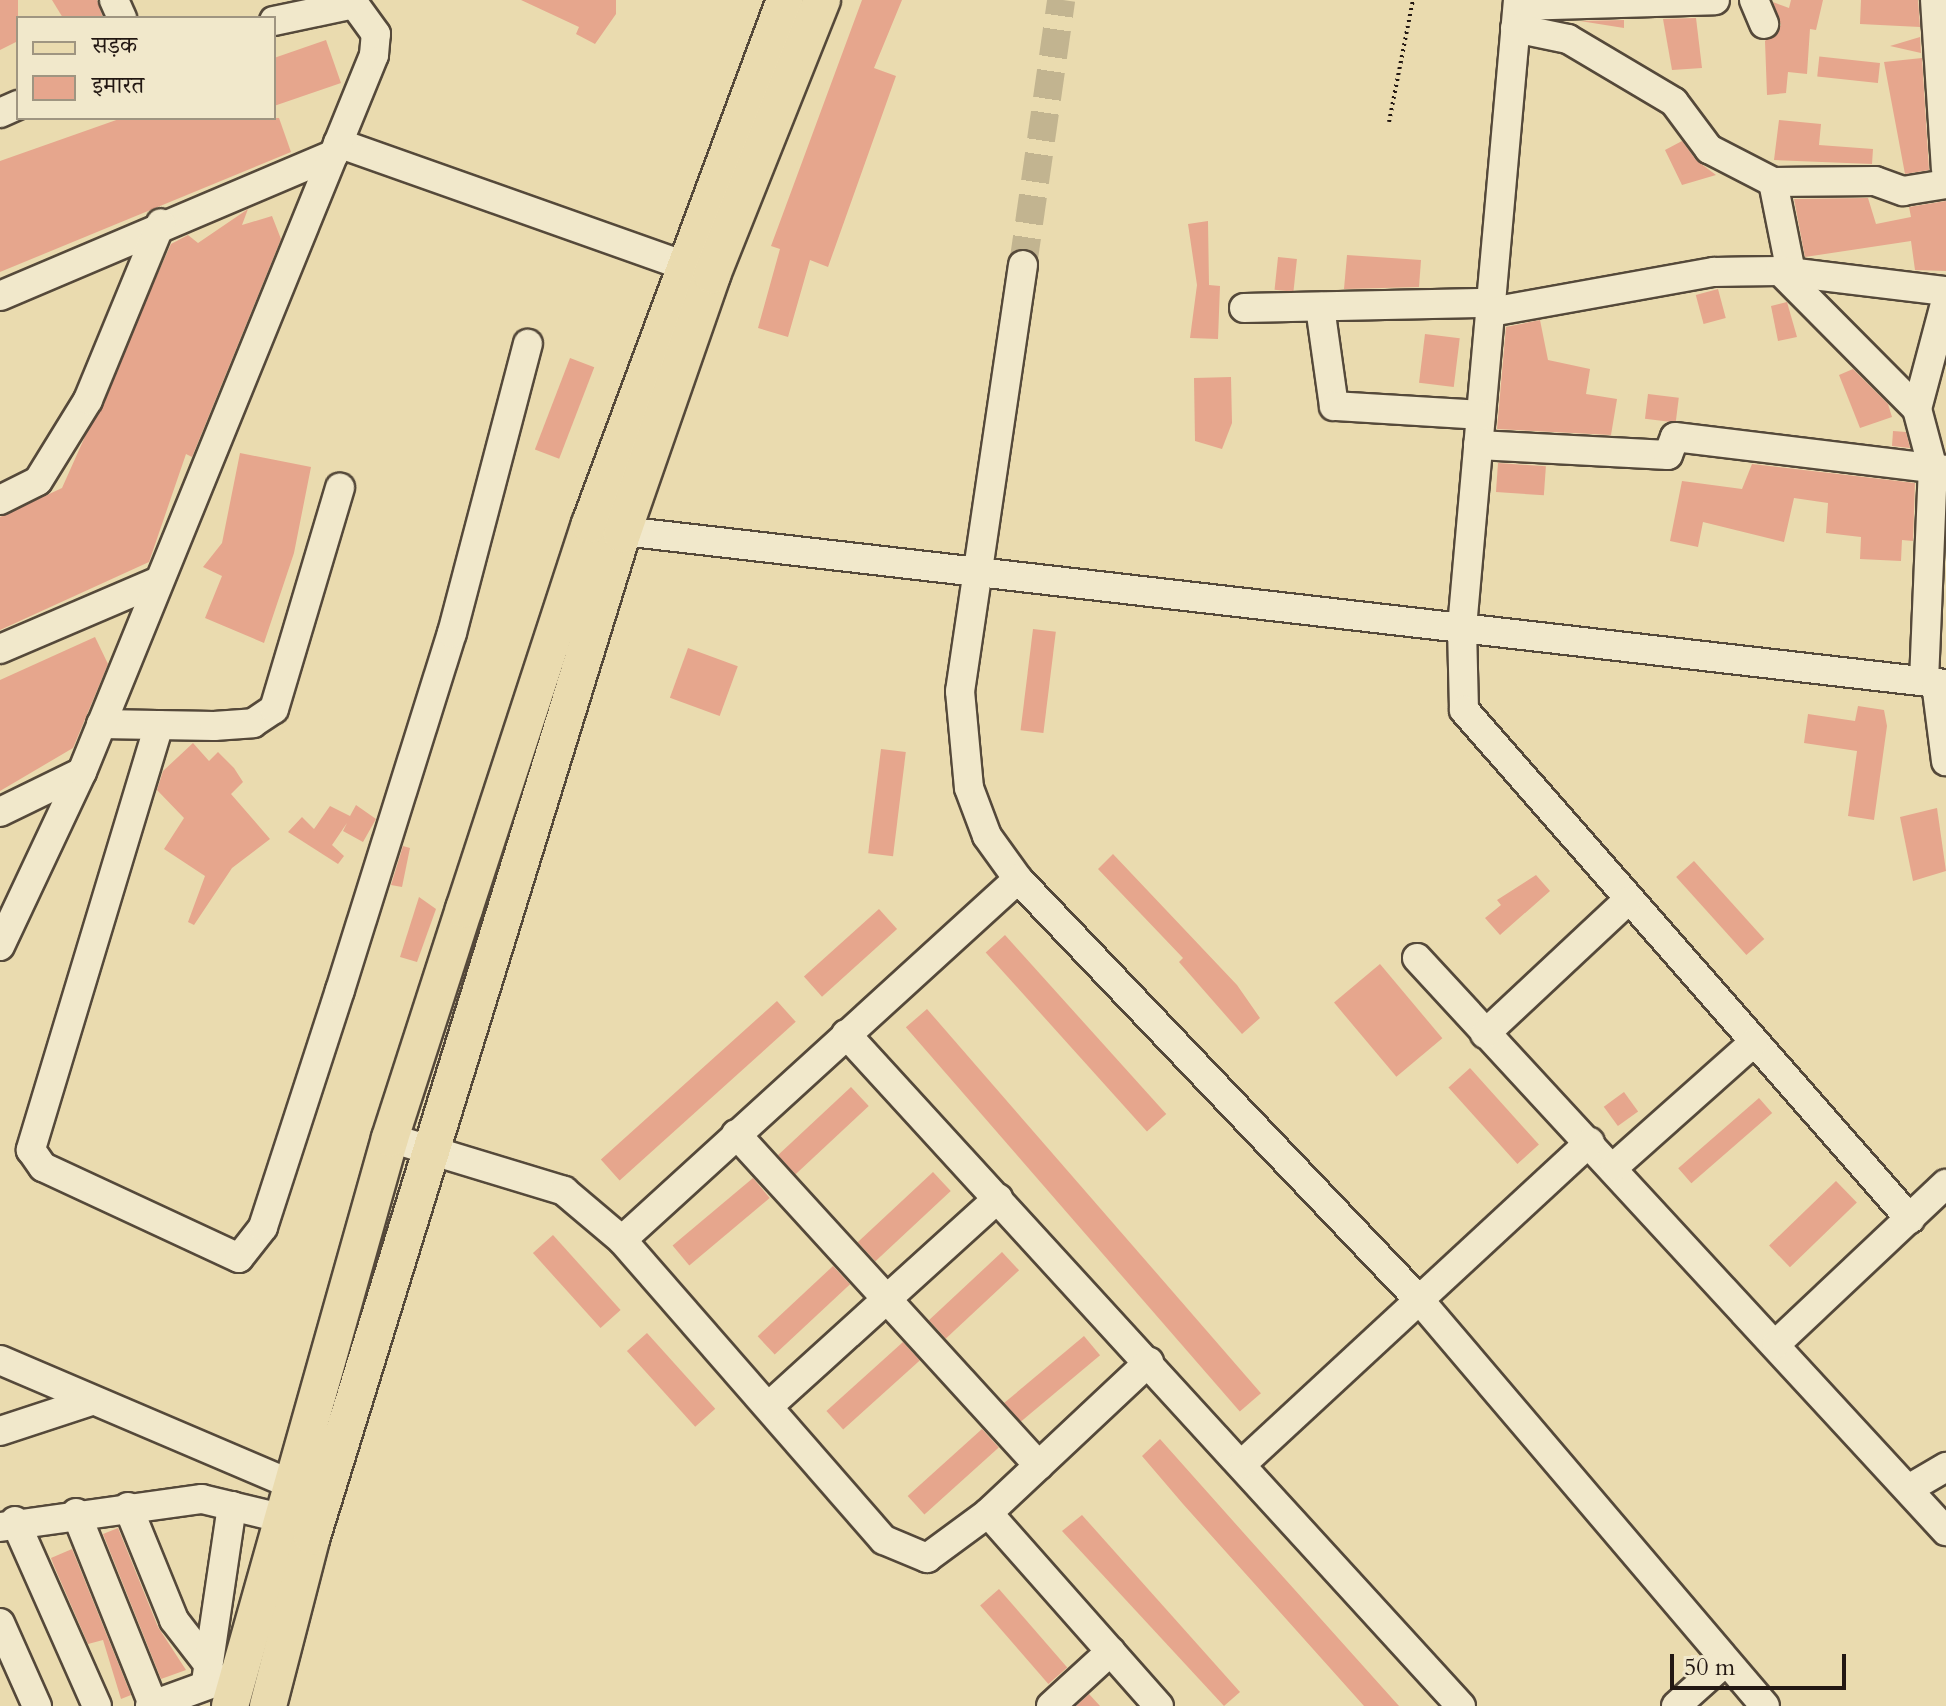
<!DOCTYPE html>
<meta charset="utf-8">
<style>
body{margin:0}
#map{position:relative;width:1946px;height:1706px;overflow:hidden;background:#eadbaf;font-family:Cardo,"Noto Serif Devanagari",serif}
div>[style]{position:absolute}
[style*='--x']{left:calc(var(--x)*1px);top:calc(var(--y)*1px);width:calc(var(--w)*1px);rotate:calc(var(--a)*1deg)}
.building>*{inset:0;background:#e6a68d;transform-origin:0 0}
.minor-tunnel>*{height:28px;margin-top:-14px;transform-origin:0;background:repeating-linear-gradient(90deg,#c2b490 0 28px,transparent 0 42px)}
.path>*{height:4px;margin-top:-2px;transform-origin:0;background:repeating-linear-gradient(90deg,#231813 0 2px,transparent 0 6px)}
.roads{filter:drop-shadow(2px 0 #55493a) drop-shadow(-2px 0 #55493a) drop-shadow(0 2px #55493a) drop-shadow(0 -2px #55493a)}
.minor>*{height:28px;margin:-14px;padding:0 14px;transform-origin:14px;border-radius:14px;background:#f1e8cb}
.major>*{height:36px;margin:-18px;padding:0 18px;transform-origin:18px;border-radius:18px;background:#eadbaf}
span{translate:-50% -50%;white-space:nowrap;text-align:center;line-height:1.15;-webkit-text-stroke:6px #f1e8cb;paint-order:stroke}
.legend{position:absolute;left:16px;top:16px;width:260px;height:104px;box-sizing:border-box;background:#f1e8cb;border:2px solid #9f9581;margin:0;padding:10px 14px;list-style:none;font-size:24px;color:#231813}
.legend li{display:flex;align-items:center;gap:16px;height:40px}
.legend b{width:40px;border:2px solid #9f9581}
.scale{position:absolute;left:1670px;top:1654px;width:176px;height:36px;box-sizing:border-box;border:4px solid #231813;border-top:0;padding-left:10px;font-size:24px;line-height:28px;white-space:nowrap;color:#231813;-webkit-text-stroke:6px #f1e8cb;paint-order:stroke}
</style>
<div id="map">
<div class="building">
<i style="clip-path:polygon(0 0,18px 0,18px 41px,0 50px)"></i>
<i style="clip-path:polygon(52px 0,97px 0,103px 18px,63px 18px)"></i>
<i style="clip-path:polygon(521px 0,616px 0,616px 14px,595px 44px,576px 34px,579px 27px)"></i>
<i style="clip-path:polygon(862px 0,902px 0,874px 68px,896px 76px,828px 267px,810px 260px,788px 337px,758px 328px,780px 249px,771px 246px)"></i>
<i style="clip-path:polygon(1791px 0,1823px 0,1816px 30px,1810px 29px,1807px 74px,1788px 72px,1786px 93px,1767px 95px,1765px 41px,1781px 25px,1773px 2px,1789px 8px)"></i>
<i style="clip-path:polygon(1861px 0,1918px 0,1920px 27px,1860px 24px)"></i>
<i style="clip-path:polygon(1696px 18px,1702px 68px,1672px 70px,1663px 19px)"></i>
<i style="clip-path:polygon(1624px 20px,1624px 28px,1580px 21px)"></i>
<i style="clip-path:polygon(1920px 37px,1921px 53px,1890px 46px)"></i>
<i style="clip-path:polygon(326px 40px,341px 83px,274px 106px,274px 58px)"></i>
<i style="clip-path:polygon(1922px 58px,1929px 170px,1905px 174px,1884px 62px)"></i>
<i style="left:1880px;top:63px;width:20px;height:61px;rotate:96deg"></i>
<i style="clip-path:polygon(122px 118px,279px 118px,291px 152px,0 272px,0 161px)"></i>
<i style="clip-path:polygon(1779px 120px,1821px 124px,1819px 145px,1873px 149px,1872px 164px,1774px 160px)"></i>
<i style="clip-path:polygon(1682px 141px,1696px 160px,1716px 175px,1682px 185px,1665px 150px)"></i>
<i style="clip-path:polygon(1868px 198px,1876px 224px,1911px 217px,1909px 207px,1946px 201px,1946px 271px,1915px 270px,1911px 241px,1805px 257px,1794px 199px)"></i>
<i style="clip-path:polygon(248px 209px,242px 225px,272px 216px,281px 239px,192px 457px,186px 454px,149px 562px,0 630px,0 517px,62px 488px,171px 244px,188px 235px,198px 243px)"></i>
<i style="clip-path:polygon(1208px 221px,1209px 285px,1220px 286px,1218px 339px,1190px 338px,1197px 285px,1188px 224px)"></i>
<i style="clip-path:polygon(1347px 255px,1421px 260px,1419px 287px,1344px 289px)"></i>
<i style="left:1278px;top:257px;width:19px;height:33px;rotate:6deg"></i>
<i style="left:1718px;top:289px;width:30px;height:23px;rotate:75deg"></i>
<i style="clip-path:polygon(1787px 302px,1797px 337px,1778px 341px,1771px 306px)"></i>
<i style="clip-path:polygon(1540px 320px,1548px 360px,1590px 369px,1586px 394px,1617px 399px,1611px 435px,1497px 429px,1506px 327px)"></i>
<i style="left:1425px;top:334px;width:35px;height:49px;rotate:7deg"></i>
<i style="left:570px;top:358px;width:26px;height:98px;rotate:21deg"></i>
<i style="clip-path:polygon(1853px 369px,1888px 404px,1892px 417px,1860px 428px,1839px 375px)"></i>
<i style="clip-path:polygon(1231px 377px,1232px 423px,1222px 449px,1195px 441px,1194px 378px)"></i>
<i style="left:1648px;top:394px;width:31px;height:25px;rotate:7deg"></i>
<i style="clip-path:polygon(1893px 431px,1906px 432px,1910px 448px,1892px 446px)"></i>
<i style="clip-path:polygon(240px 453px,311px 467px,294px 553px,264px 643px,205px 618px,222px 576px,203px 567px,222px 543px)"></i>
<i style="left:1498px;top:463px;width:48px;height:29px;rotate:4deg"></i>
<i style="clip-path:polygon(1752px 464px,1915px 483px,1913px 541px,1902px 540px,1901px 561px,1860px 559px,1861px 537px,1826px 533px,1828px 503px,1794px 498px,1784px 542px,1703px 522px,1698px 547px,1670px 541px,1682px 481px,1742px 489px)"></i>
<i style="left:1033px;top:629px;width:23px;height:102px;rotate:7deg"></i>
<i style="clip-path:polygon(95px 637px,108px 664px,73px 748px,0 791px,0 680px)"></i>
<i style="left:688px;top:648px;width:53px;height:53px;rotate:20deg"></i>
<i style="clip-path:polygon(1858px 706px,1884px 710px,1887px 726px,1874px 820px,1848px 816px,1857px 751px,1804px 743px,1808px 714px,1855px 721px)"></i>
<i style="clip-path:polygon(193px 743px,209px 761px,218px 752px,234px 768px,243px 782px,231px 794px,270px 839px,232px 868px,194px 925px,188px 922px,205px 876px,164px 849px,184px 818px,157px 790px,163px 771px)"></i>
<i style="left:881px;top:749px;width:25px;height:105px;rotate:7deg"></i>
<i style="clip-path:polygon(356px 805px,376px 819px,363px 842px,343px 831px,347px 823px,332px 845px,344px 856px,338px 864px,288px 832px,302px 817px,314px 829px,330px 806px,350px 816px)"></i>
<i style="clip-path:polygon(1937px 808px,1946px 871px,1913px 881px,1900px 817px)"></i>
<i style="clip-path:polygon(403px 846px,410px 848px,402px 887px,391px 885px)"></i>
<i style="clip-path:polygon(1113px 854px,1237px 985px,1260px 1018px,1242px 1034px,1179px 962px,1183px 958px,1098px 869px)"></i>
<i style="left:1694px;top:861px;width:105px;height:24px;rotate:48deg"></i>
<i style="clip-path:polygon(1536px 875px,1550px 891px,1500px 935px,1485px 918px,1501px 905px,1497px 900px)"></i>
<i style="clip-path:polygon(419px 897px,436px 909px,417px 962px,400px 957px)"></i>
<i style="left:879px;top:909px;width:27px;height:101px;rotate:48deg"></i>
<i style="left:1005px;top:935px;width:241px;height:26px;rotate:48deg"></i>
<i style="left:1380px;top:964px;width:97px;height:60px;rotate:50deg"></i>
<i style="left:777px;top:1001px;width:28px;height:237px;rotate:48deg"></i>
<i style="left:927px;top:1009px;width:509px;height:28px;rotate:49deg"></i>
<i style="left:1470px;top:1068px;width:103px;height:29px;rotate:48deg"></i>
<i style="left:851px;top:1087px;width:26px;height:100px;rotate:47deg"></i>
<i style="left:1624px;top:1092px;width:24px;height:25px;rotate:54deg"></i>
<i style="left:1759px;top:1098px;width:20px;height:107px;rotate:49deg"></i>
<i style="left:933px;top:1172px;width:26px;height:103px;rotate:47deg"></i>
<i style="left:753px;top:1178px;width:26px;height:105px;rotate:50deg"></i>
<i style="left:1836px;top:1181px;width:30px;height:93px;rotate:46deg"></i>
<i style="left:553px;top:1235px;width:101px;height:27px;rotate:48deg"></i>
<i style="left:1002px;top:1252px;width:25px;height:100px;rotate:47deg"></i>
<i style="left:833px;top:1266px;width:25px;height:103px;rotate:47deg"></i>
<i style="left:647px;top:1333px;width:102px;height:27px;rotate:48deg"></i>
<i style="left:1084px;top:1336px;width:25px;height:104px;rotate:50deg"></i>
<i style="left:903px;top:1342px;width:25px;height:103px;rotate:48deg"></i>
<i style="left:982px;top:1429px;width:25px;height:100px;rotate:48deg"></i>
<i style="clip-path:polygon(1160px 1439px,1250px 1540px,1399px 1706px,1364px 1706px,1183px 1504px,1142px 1456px)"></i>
<i style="clip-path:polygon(1082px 1515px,1240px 1692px,1224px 1706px,1062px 1531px)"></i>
<i style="clip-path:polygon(118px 1528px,158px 1627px,186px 1670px,161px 1679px,103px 1534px)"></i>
<i style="clip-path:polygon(72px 1549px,131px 1695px,121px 1699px,103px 1640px,88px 1644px,54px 1566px,51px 1558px)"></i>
<i style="left:999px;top:1589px;width:104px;height:25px;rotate:49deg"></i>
<i style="clip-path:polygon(1089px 1694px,1100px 1706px,1076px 1706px)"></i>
</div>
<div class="minor-tunnel">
<i style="--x:1023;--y:265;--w:268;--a:-81.8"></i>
</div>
<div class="path">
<i style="--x:1389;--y:122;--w:124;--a:-78.9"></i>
</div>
<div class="roads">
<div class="minor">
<i style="--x:114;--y:0;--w:20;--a:66"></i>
<i style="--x:1518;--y:0;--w:630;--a:95.1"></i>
<i style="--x:1462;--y:628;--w:82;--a:88.6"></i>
<i style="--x:1464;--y:710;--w:677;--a:48.77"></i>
<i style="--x:1754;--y:0;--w:26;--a:67"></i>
<i style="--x:1935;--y:0;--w:169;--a:86.3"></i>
<i style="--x:1518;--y:6;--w:197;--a:-1.7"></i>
<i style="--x:1515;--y:28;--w:54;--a:11.7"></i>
<i style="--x:1568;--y:39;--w:123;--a:30.7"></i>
<i style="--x:1674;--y:102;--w:59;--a:53.3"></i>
<i style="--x:1709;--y:149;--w:72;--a:27.3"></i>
<i style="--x:1773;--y:182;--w:102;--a:-0.6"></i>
<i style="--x:1875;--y:181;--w:30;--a:20"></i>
<i style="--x:1903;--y:191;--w:44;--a:-9.2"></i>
<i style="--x:0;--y:113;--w:20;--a:-24"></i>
<i style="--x:338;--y:143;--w:387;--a:19.5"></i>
<i style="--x:1773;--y:182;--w:92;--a:78.7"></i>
<i style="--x:1023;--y:265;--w:431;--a:98.4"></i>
<i style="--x:960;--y:691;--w:97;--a:84.7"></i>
<i style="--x:969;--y:788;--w:51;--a:69.4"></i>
<i style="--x:987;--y:836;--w:53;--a:54.2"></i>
<i style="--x:1018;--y:879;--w:586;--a:46.38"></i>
<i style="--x:1422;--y:1303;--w:529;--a:49.6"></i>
<i style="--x:1780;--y:271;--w:194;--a:45.2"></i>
<i style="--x:0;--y:296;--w:363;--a:-23"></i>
<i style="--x:1320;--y:307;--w:100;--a:82"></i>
<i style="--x:1334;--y:406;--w:147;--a:3.5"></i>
<i style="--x:1244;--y:308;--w:247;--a:-1.2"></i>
<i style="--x:1491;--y:312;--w:227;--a:-10.2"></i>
<i style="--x:1714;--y:272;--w:66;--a:-0.9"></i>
<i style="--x:1780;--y:271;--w:167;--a:6.9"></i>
<i style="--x:1478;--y:445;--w:190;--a:3"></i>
<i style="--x:1668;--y:455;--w:19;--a:-69"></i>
<i style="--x:1675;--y:437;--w:273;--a:6.9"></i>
<i style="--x:0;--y:500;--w:42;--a:-26.6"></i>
<i style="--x:38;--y:481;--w:95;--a:-58.3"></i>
<i style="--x:88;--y:400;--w:191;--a:-67.6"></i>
<i style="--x:606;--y:529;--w:1349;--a:6.6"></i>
<i style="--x:0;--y:649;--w:168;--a:-23.2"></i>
<i style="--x:1924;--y:681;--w:212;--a:-87.6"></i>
<i style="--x:1933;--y:469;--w:62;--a:-104.9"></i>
<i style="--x:1917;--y:409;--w:113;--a:-75.1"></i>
<i style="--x:1936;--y:683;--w:79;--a:82.7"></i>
<i style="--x:101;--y:724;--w:113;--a:1"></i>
<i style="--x:214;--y:726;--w:39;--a:-4"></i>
<i style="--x:253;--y:723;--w:25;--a:-34"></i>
<i style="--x:274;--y:709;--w:231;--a:-73.4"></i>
<i style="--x:159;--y:725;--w:444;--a:106.8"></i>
<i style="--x:31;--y:1150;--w:21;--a:55"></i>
<i style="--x:43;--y:1167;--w:216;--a:24.9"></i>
<i style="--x:239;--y:1258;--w:39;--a:-52"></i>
<i style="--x:263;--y:1227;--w:249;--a:-72"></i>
<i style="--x:340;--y:990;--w:374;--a:-72.6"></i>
<i style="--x:452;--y:633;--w:299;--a:-75.3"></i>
<i style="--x:0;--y:812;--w:91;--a:-26"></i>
<i style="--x:0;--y:946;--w:192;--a:-64.8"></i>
<i style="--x:82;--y:772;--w:774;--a:-67.84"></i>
<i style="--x:374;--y:55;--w:21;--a:-85"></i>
<i style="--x:376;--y:34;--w:37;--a:-126"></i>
<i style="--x:354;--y:4;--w:82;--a:168"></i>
<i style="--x:1417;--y:958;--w:780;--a:47.29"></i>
<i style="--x:846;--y:1034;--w:911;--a:47.54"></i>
<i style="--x:1485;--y:1034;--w:193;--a:-43.1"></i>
<i style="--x:736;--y:1134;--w:449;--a:47.6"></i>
<i style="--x:390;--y:1138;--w:182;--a:16.9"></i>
<i style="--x:564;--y:1191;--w:76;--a:40.2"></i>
<i style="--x:622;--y:1240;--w:398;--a:48.9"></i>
<i style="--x:884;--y:1540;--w:47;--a:22.7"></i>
<i style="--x:927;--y:1558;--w:76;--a:-36.4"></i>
<i style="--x:988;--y:1513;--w:221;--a:-43.2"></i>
<i style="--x:1615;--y:1166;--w:185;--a:-41.7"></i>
<i style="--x:622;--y:1240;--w:536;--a:-42.35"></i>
<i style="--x:1777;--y:1343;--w:232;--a:-43.3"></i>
<i style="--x:0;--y:1360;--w:322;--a:23.1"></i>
<i style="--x:770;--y:1405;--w:308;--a:-42.2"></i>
<i style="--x:0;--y:1431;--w:93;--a:-18.2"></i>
<i style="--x:1242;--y:1464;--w:474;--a:-42.8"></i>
<i style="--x:1910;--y:1488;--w:42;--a:-30.3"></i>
<i style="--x:128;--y:1507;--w:122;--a:67.8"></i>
<i style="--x:174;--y:1620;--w:56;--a:52.3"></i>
<i style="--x:76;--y:1513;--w:207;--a:68.1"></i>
<i style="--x:988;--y:1513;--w:258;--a:48.5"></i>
<i style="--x:15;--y:1521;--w:202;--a:66.1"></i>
<i style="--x:0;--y:1527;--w:204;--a:-7.9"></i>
<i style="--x:202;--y:1499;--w:103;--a:13.5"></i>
<i style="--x:0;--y:1623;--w:91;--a:66"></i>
<i style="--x:206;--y:1682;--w:178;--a:-81.6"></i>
<i style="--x:150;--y:1706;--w:79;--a:-20"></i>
<i style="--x:1051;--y:1706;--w:81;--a:-42.5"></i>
<i style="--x:1676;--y:1706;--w:64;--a:-41.9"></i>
</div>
<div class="major">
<i style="--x:230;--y:1706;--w:590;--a:-74.27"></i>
<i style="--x:390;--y:1138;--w:241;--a:-72.1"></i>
<i style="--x:464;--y:909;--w:405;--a:-71.9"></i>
<i style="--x:590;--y:524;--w:559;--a:-69.59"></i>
<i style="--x:268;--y:1706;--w:176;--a:-75.5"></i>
<i style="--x:312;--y:1536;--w:1049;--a:-72.81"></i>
<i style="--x:622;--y:534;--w:274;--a:-70.8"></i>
<i style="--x:712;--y:275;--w:296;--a:-68.2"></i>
</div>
</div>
<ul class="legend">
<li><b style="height:10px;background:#eadbaf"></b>सड़क</li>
<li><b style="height:22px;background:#e6a68d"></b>इमारत</li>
</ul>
<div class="scale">50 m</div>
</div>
